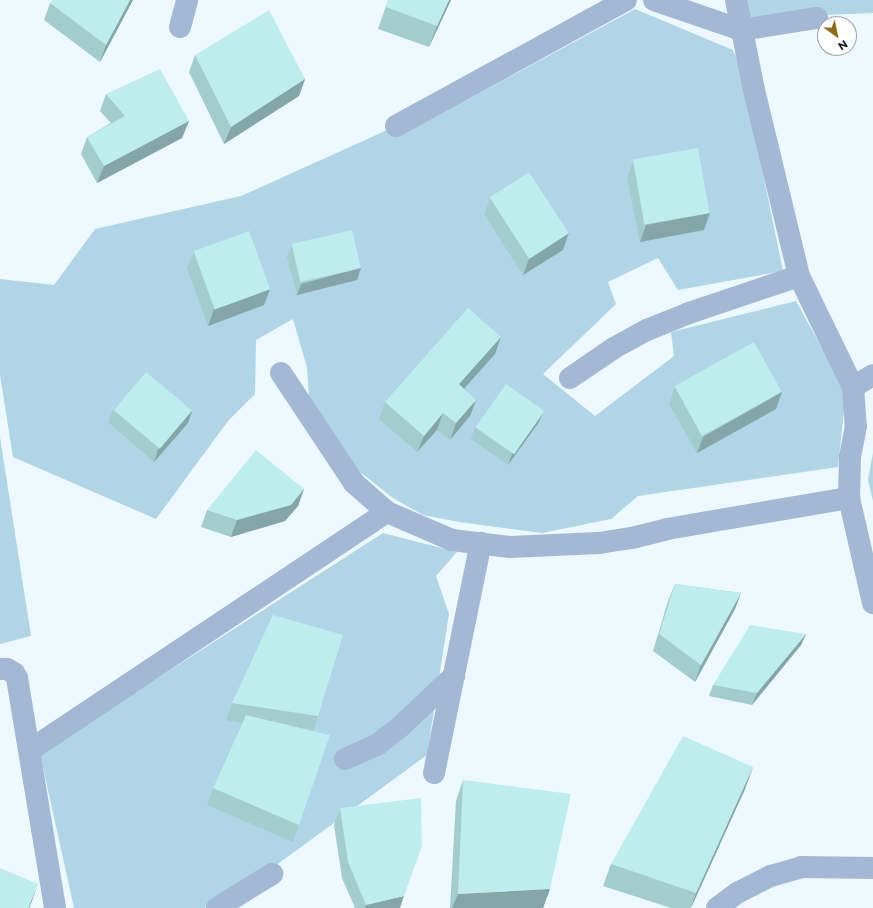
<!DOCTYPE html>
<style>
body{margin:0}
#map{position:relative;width:873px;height:908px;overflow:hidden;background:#edf9fe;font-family:Montserrat,sans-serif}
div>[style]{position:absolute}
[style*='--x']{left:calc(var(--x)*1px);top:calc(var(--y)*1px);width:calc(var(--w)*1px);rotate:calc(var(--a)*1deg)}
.green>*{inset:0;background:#afd5e6}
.minor>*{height:22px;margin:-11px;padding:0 11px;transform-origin:11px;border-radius:11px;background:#a2b8d5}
.wall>*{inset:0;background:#a3cccd}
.shaded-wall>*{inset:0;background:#85a6a7}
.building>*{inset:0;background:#beedee;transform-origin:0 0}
span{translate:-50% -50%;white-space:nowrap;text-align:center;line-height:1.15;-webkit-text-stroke:3.5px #fff;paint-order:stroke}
.north{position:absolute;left:817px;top:16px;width:40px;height:40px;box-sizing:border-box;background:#fff;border:1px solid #a2a3a4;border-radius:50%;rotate:147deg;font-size:11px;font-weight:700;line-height:16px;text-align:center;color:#161a1c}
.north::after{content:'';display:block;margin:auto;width:14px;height:18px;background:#926b13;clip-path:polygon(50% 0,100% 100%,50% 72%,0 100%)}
</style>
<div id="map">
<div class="green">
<i style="clip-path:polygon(746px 0,873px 0,873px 13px,750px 18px)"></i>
<i style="clip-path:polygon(635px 9px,733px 50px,741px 67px,783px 271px,678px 290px,658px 258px,608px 282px,616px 304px,543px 374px,595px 416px,674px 356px,671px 332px,796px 301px,846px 392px,838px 467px,638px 496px,611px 519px,542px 533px,459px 522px,423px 515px,393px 498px,360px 472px,309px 397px,307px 368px,293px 319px,256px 340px,255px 394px,228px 421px,156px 519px,13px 457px,0 375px,0 279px,54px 285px,95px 229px,241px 196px,396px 126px,402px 135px)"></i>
<i style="clip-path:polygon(0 437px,31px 636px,0 644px)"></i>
<i style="clip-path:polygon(873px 453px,873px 501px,868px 480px)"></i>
<i style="clip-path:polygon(383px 533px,457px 552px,436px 576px,449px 614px,427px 755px,271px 869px,204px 908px,74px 908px,40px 754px)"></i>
</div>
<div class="minor">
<i style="--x:654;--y:0;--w:92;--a:19"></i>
<i style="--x:741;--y:30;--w:77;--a:-9"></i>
<i style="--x:736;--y:0;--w:92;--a:78.7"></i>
<i style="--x:754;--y:90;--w:191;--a:76.4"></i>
<i style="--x:799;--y:276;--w:123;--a:64.1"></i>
<i style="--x:853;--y:387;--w:39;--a:86"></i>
<i style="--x:856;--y:426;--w:32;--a:101"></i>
<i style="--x:850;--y:457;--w:41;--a:91.4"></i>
<i style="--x:849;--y:498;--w:108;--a:77.1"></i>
<i style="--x:180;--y:27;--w:28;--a:-75"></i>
<i style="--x:396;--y:126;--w:262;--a:-28.7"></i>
<i style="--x:281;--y:373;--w:132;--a:56.4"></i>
<i style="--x:354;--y:483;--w:44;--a:41.3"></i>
<i style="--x:387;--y:512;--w:71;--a:23.3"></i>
<i style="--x:452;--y:540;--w:58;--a:6.9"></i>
<i style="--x:510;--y:547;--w:89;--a:-2.6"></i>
<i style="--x:599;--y:543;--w:33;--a:-9"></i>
<i style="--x:632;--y:538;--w:36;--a:-14"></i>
<i style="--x:667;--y:529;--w:185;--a:-9.7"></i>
<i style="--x:570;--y:378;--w:53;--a:-34.3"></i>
<i style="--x:614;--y:348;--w:38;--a:-29"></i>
<i style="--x:647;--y:330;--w:45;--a:-22"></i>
<i style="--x:689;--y:313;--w:116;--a:-18.6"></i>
<i style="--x:853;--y:387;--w:23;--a:-31"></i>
<i style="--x:0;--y:669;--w:7;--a:0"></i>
<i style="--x:7;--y:669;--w:8;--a:30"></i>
<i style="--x:14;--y:673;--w:6;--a:59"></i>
<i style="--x:17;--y:678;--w:233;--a:80.6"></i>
<i style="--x:30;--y:750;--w:429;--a:-33.7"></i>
<i style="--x:345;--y:759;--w:35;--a:-24"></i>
<i style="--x:377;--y:745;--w:31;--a:-38"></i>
<i style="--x:401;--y:726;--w:73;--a:-43.3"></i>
<i style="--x:434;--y:773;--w:235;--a:-78.5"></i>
<i style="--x:217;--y:908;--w:65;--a:-31.7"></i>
<i style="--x:717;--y:908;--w:25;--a:-37"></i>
<i style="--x:737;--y:893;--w:38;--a:-27"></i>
<i style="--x:771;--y:876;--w:32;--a:-16"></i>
<i style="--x:802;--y:867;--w:71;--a:0.8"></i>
</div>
<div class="wall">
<i style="clip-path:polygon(133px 0,100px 62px,44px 20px,50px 3px)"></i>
<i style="clip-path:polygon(388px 0,451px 0,429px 47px,378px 29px)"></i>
<i style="clip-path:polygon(195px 55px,305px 79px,299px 96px,224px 144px,189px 72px)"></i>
<i style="clip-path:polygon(106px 94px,189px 121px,182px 138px,97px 183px,81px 154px,87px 137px,111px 123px,100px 111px)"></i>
<i style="clip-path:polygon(633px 161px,704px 230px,640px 242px,627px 178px)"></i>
<i style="clip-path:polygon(490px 198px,563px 250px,523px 275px,484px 214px)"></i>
<i style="clip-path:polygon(292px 245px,361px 268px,357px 280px,297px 295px,287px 257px)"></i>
<i style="clip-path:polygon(194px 252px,270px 289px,264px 305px,208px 326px,187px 268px)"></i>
<i style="clip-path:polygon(501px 337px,495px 354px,464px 389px,476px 400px,470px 416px,450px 440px,437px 430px,417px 452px,379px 419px,385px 402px)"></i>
<i style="clip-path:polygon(675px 387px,782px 392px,776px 409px,697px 453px,669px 404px)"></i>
<i style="clip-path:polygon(113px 410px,192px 411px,188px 423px,154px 462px,108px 422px)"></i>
<i style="clip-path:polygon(539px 422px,508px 465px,471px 439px,475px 427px)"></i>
<i style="clip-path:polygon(304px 489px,298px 506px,285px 521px,231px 537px,201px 527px,207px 510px)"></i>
<i style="clip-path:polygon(675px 584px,741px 593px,735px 609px,695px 682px,653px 651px,668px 601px)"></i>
<i style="clip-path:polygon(806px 634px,801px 645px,752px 705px,709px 696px,713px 685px)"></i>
<i style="clip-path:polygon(232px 703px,318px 716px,313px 731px,299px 825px,293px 842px,207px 805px,213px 788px,242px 723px,226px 720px)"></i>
<i style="clip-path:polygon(753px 767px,745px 789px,691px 908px,671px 908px,603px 886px,611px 864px)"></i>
<i style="clip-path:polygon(463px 780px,550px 889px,543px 908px,450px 908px,456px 801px)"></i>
<i style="clip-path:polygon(340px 808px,400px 908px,355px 908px,342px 878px,334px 825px)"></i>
</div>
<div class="shaded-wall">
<i style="clip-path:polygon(130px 0,133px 0,100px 62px,106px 45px)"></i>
<i style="clip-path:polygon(449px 0,451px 0,429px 47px,437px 26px)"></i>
<i style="clip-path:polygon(305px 79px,299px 96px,224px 144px,231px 127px)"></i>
<i style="clip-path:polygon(189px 121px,182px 138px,97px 183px,104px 166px)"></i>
<i style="clip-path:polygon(710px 213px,704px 230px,640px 242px,646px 225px)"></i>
<i style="clip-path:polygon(569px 233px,563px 250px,523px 275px,529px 259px)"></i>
<i style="clip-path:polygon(361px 268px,357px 280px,297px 295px,301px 284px)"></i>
<i style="clip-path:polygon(270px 289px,264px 305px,208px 326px,214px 309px)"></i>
<i style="clip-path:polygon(501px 337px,495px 354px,453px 401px,459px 384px)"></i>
<i style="clip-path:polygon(782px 392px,776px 409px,697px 453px,703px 437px)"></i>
<i style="clip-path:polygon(476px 400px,470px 416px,450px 440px,456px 423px)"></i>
<i style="clip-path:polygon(192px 411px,188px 423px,154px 462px,158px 450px)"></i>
<i style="clip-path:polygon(544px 411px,539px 422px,508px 465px,512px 454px)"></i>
<i style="clip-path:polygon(443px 413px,437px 430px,417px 452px,424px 436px)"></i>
<i style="clip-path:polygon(304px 489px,298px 506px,285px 521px,231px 537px,237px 520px)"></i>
<i style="clip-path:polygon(741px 593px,735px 609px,695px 682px,701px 665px)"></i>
<i style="clip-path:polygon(806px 634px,801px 645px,752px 705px,757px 693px)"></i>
<i style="clip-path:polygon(753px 767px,745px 789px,691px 908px,696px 893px)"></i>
<i style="clip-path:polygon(38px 884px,32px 901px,29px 908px,28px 908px)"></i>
<i style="clip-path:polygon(550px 889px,543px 908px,452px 908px,458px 894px)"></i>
<i style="clip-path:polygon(404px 896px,400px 908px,365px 908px,366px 905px)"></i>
</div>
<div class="building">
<i style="clip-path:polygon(53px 0,130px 0,106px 45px,50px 3px)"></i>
<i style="clip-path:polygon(388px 0,449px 0,437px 26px,386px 7px)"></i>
<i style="clip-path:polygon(269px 10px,305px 79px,231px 127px,195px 55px)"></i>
<i style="clip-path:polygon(160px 69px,189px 121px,104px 166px,87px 137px,125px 116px,106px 94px)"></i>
<i style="left:698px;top:148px;width:66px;height:66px;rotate:80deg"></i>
<i style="left:529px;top:172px;width:73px;height:47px;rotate:57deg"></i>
<i style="left:352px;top:230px;width:39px;height:62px;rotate:77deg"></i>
<i style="left:249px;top:231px;width:62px;height:59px;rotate:70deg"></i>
<i style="clip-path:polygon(468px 308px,501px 337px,459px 384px,476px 400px,456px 423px,443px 413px,424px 436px,385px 402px)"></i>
<i style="left:754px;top:342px;width:57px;height:91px;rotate:61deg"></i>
<i style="left:146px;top:372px;width:60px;height:50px;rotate:40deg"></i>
<i style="left:506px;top:384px;width:47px;height:53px;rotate:35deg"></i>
<i style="clip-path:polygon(256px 450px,304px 489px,291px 505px,237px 520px,207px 510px)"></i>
<i style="clip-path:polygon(675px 584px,741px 593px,701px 665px,659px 634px)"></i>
<i style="clip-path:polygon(273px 615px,343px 635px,318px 716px,232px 703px)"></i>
<i style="clip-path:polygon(750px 625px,806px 634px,757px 693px,713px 685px)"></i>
<i style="clip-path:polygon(246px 715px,330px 735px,299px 825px,213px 788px)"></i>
<i style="clip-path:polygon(683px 736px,753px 767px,696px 893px,611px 864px)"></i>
<i style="clip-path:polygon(463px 780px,571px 794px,550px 889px,458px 894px)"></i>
<i style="clip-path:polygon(421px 798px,422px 846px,404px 896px,366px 905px,348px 862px,340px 808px)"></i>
<i style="clip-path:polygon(0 868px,38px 884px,28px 908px,0 908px)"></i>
</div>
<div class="north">N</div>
</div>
